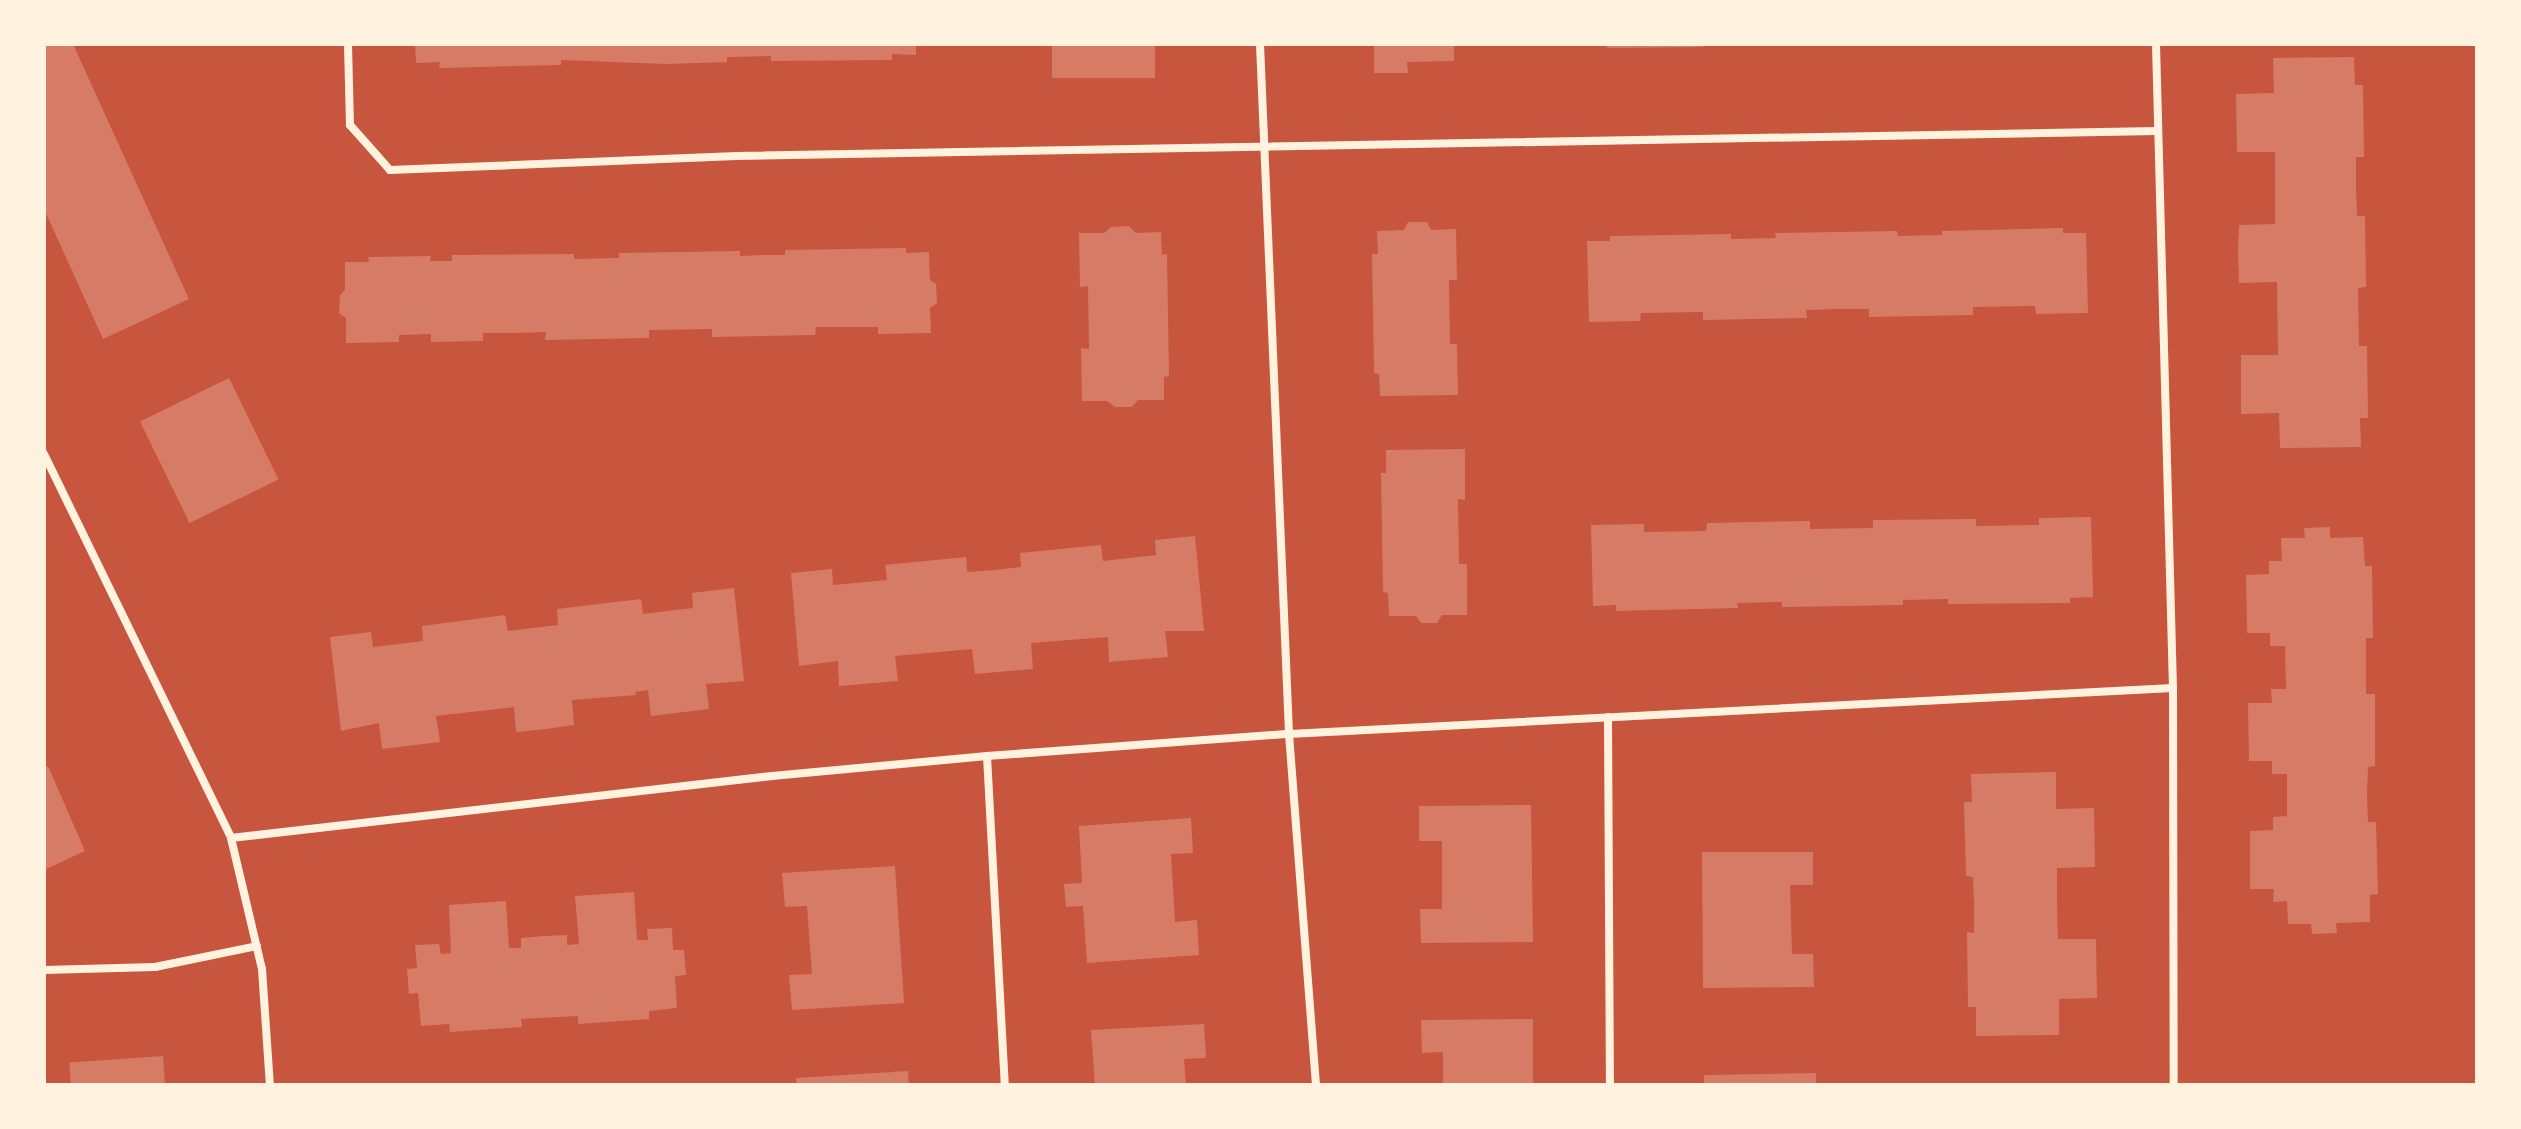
<!DOCTYPE html>
<style>
body{margin:0}
#map{position:relative;width:2521px;height:1129px;overflow:hidden;background:#c8553d;font-family:Cabin,sans-serif}
div>[style]{position:absolute}
[style*='--x']{left:calc(var(--x)*1px);top:calc(var(--y)*1px);width:calc(var(--w)*1px);rotate:calc(var(--a)*1deg)}
.building>*{inset:0;background:#d67c66;transform-origin:0 0}
.minor>*{height:8px;margin:-4px;padding:0 4px;transform-origin:4px;border-radius:4px;background:#fff3e0}
span{translate:-50% -50%;white-space:nowrap;text-align:center;line-height:1.15;-webkit-text-stroke:8px #fff3e0;paint-order:stroke}
.frame{position:absolute;inset:0;border:46px solid #fff3e0;pointer-events:none}
</style>
<div id="map">
<div class="building">
<i style="clip-path:polygon(44px 44px,73px 44px,189px 299px,103px 339px,44px 209px)"></i>
<i style="clip-path:polygon(415px 44px,916px 44px,916px 55px,892px 54px,892px 60px,771px 61px,771px 56px,727px 57px,727px 62px,666px 64px,561px 60px,561px 65px,439px 68px,440px 62px,416px 63px)"></i>
<i style="left:1052px;top:44px;width:103px;height:34px"></i>
<i style="clip-path:polygon(1374px 44px,1454px 44px,1454px 61px,1407px 62px,1408px 73px,1374px 73px)"></i>
<i style="clip-path:polygon(1608px 44px,1703px 44px,1703px 47px,1607px 48px)"></i>
<i style="clip-path:polygon(2354px 57px,2355px 85px,2363px 85px,2364px 157px,2356px 157px,2356px 186px,2357px 216px,2365px 216px,2366px 287px,2358px 288px,2359px 346px,2367px 346px,2368px 418px,2360px 418px,2361px 447px,2280px 448px,2279px 413px,2241px 414px,2241px 355px,2278px 355px,2277px 282px,2239px 283px,2238px 253px,2239px 225px,2275px 224px,2275px 152px,2237px 152px,2236px 94px,2274px 93px,2273px 58px)"></i>
<i style="clip-path:polygon(1408px 222px,1427px 222px,1431px 230px,1456px 229px,1457px 280px,1449px 280px,1450px 344px,1457px 344px,1458px 395px,1380px 396px,1379px 374px,1374px 373px,1372px 254px,1378px 254px,1377px 231px,1404px 230px)"></i>
<i style="clip-path:polygon(1129px 226px,1136px 233px,1161px 232px,1162px 255px,1167px 254px,1169px 376px,1164px 377px,1164px 400px,1138px 400px,1132px 407px,1115px 407px,1107px 401px,1082px 401px,1081px 348px,1089px 349px,1088px 286px,1080px 287px,1079px 233px,1104px 233px,1111px 227px)"></i>
<i style="clip-path:polygon(2063px 228px,2063px 233px,2086px 233px,2088px 313px,2036px 314px,2035px 306px,1973px 307px,1973px 315px,1869px 317px,1869px 309px,1838px 309px,1806px 310px,1807px 318px,1703px 320px,1703px 312px,1641px 313px,1640px 321px,1589px 322px,1587px 241px,1610px 241px,1610px 236px,1731px 234px,1731px 239px,1776px 238px,1775px 233px,1897px 231px,1898px 236px,1942px 235px,1942px 231px)"></i>
<i style="clip-path:polygon(906px 248px,906px 253px,929px 252px,930px 280px,936px 284px,937px 303px,930px 308px,931px 333px,878px 334px,878px 327px,816px 327px,815px 335px,712px 337px,712px 329px,649px 330px,649px 338px,545px 340px,546px 332px,515px 333px,483px 333px,483px 341px,431px 342px,431px 334px,399px 335px,399px 342px,346px 343px,346px 318px,339px 313px,340px 295px,345px 290px,345px 262px,369px 262px,368px 257px,431px 256px,430px 261px,452px 261px,452px 255px,574px 254px,574px 259px,619px 258px,619px 253px,740px 251px,740px 256px,763px 255px,785px 255px,785px 250px)"></i>
<i style="left:229px;top:378px;width:113px;height:99px;rotate:64deg"></i>
<i style="clip-path:polygon(1465px 449px,1465px 500px,1458px 499px,1459px 564px,1467px 564px,1467px 615px,1442px 615px,1437px 623px,1421px 623px,1416px 616px,1389px 616px,1388px 593px,1383px 592px,1381px 473px,1386px 473px,1386px 450px)"></i>
<i style="clip-path:polygon(2091px 517px,2093px 597px,2070px 598px,2070px 603px,1948px 604px,1948px 599px,1903px 600px,1903px 605px,1782px 607px,1782px 602px,1737px 603px,1738px 608px,1616px 611px,1616px 605px,1593px 606px,1591px 525px,1644px 524px,1644px 532px,1706px 531px,1707px 523px,1810px 521px,1810px 529px,1873px 528px,1873px 520px,1976px 519px,1976px 526px,2039px 525px,2039px 518px)"></i>
<i style="clip-path:polygon(2330px 527px,2330px 538px,2363px 537px,2365px 566px,2372px 566px,2373px 638px,2366px 638px,2366px 694px,2375px 694px,2375px 766px,2368px 767px,2367px 794px,2368px 822px,2376px 822px,2378px 894px,2370px 895px,2370px 922px,2336px 923px,2337px 933px,2312px 934px,2311px 924px,2288px 924px,2287px 901px,2273px 902px,2274px 889px,2250px 889px,2250px 831px,2273px 830px,2273px 817px,2287px 816px,2287px 774px,2272px 774px,2272px 761px,2249px 761px,2248px 703px,2272px 703px,2271px 689px,2286px 689px,2285px 646px,2270px 646px,2270px 633px,2247px 633px,2246px 575px,2269px 574px,2269px 561px,2282px 561px,2281px 538px,2305px 538px,2304px 528px)"></i>
<i style="clip-path:polygon(1195px 536px,1204px 631px,1165px 631px,1168px 657px,1109px 662px,1108px 637px,1031px 643px,1033px 669px,975px 674px,972px 649px,895px 656px,898px 681px,839px 686px,838px 661px,799px 666px,791px 573px,832px 569px,833px 585px,887px 580px,885px 565px,966px 557px,967px 572px,995px 570px,1021px 567px,1020px 553px,1101px 545px,1103px 561px,1156px 555px,1155px 540px)"></i>
<i style="clip-path:polygon(734px 588px,744px 681px,706px 684px,709px 709px,651px 716px,648px 690px,635px 692px,636px 695px,572px 700px,574px 725px,546px 729px,516px 732px,514px 707px,436px 716px,440px 742px,382px 749px,379px 723px,341px 731px,330px 637px,371px 632px,373px 647px,399px 644px,423px 641px,422px 626px,505px 615px,508px 631px,558px 625px,557px 609px,641px 599px,643px 614px,667px 611px,693px 608px,692px 593px)"></i>
<i style="clip-path:polygon(48px 766px,85px 851px,44px 870px,44px 768px)"></i>
<i style="clip-path:polygon(2056px 772px,2056px 809px,2094px 808px,2095px 867px,2057px 868px,2057px 904px,2058px 939px,2096px 939px,2097px 998px,2059px 999px,2059px 1035px,1976px 1036px,1976px 1007px,1968px 1007px,1967px 932px,1974px 933px,1974px 905px,1973px 877px,1966px 876px,1964px 802px,1972px 802px,1971px 774px)"></i>
<i style="clip-path:polygon(1531px 805px,1533px 942px,1421px 943px,1420px 909px,1442px 909px,1442px 841px,1419px 841px,1419px 806px)"></i>
<i style="clip-path:polygon(1191px 818px,1193px 853px,1171px 854px,1175px 922px,1197px 920px,1199px 955px,1087px 963px,1083px 906px,1066px 907px,1064px 884px,1082px 883px,1079px 826px)"></i>
<i style="clip-path:polygon(1702px 852px,1813px 852px,1813px 885px,1790px 885px,1792px 954px,1813px 954px,1814px 987px,1703px 988px)"></i>
<i style="clip-path:polygon(895px 866px,904px 1003px,792px 1010px,789px 975px,812px 974px,807px 906px,785px 907px,782px 873px)"></i>
<i style="clip-path:polygon(634px 892px,637px 940px,648px 940px,647px 929px,672px 928px,673px 950px,684px 950px,686px 975px,675px 976px,677px 1008px,649px 1011px,649px 1019px,578px 1024px,578px 1016px,521px 1019px,522px 1027px,450px 1032px,449px 1024px,421px 1026px,418px 993px,409px 994px,407px 969px,417px 968px,415px 945px,439px 944px,441px 954px,451px 953px,449px 905px,506px 901px,509px 948px,521px 948px,521px 938px,544px 936px,567px 935px,567px 945px,579px 944px,575px 896px)"></i>
<i style="clip-path:polygon(1533px 1019px,1533px 1085px,1443px 1085px,1443px 1052px,1422px 1053px,1421px 1020px)"></i>
<i style="clip-path:polygon(1204px 1024px,1206px 1058px,1184px 1059px,1186px 1085px,1095px 1085px,1091px 1030px)"></i>
<i style="left:163px;top:1056px;width:29px;height:94px;rotate:86deg"></i>
<i style="clip-path:polygon(908px 1071px,909px 1085px,797px 1085px,796px 1078px)"></i>
<i style="clip-path:polygon(1816px 1073px,1816px 1085px,1704px 1085px,1704px 1075px)"></i>
</div>
<div class="minor">
<i style="--x:348;--y:44;--w:81;--a:88.6"></i>
<i style="--x:350;--y:125;--w:60;--a:48.4"></i>
<i style="--x:390;--y:170;--w:347;--a:-2.3"></i>
<i style="--x:737;--y:156;--w:1420;--a:-1.01"></i>
<i style="--x:1260;--y:44;--w:691;--a:87.59"></i>
<i style="--x:1289;--y:734;--w:352;--a:85.6"></i>
<i style="--x:2156;--y:44;--w:644;--a:88.49"></i>
<i style="--x:2173;--y:688;--w:397;--a:89.9"></i>
<i style="--x:44;--y:454;--w:427;--a:64"></i>
<i style="--x:231;--y:838;--w:135;--a:76.7"></i>
<i style="--x:262;--y:969;--w:116;--a:86.1"></i>
<i style="--x:1608;--y:717;--w:368;--a:89.7"></i>
<i style="--x:987;--y:756;--w:329;--a:86.9"></i>
<i style="--x:231;--y:838;--w:545;--a:-6.54"></i>
<i style="--x:772;--y:776;--w:216;--a:-5.3"></i>
<i style="--x:987;--y:756;--w:303;--a:-4.2"></i>
<i style="--x:1289;--y:734;--w:885;--a:-2.98"></i>
<i style="--x:44;--y:970;--w:111;--a:-1.5"></i>
<i style="--x:155;--y:967;--w:104;--a:-11.6"></i>
</div>
<div class="frame"></div>
</div>
